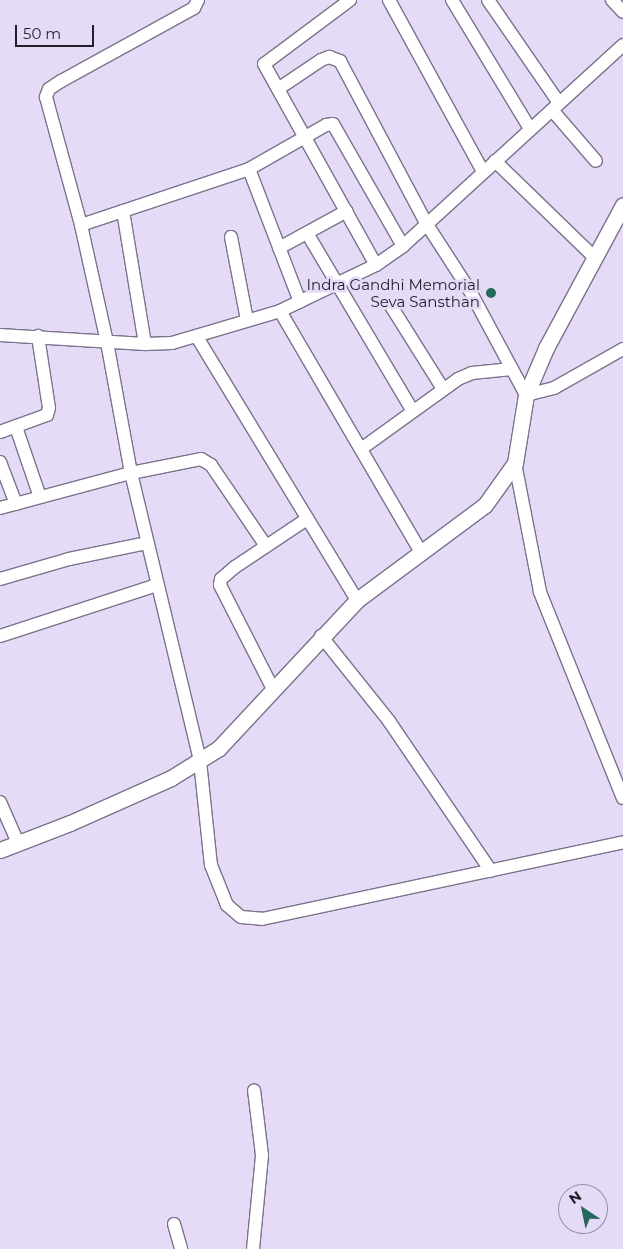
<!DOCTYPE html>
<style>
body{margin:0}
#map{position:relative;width:623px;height:1249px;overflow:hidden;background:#e5dbf7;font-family:Montserrat,sans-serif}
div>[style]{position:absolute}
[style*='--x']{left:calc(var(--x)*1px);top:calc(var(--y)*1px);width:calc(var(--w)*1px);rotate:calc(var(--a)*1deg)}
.roads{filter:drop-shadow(1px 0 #7b728b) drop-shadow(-1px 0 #7b728b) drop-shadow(0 1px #7b728b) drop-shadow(0 -1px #7b728b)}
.minor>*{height:12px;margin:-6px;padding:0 6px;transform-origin:6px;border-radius:6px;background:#fff}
.tertiary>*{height:15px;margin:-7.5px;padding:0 7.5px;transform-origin:7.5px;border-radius:7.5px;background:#fff}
.dots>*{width:14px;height:14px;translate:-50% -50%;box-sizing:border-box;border:2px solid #e5dbf7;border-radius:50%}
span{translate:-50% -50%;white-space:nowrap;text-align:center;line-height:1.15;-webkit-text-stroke:5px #e5dbf7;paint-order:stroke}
.poi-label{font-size:15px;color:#221e29}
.right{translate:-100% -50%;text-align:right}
.north{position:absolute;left:558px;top:1184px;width:50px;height:50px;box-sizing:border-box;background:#e5dbf7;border:1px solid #978fa5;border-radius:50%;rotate:326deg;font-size:14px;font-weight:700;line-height:20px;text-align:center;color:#221e29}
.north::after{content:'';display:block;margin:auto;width:18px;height:22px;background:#25695b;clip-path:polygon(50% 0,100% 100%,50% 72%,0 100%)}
.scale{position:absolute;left:15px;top:25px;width:79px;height:22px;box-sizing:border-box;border:2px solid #221e29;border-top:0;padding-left:6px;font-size:15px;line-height:18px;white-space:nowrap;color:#221e29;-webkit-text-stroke:4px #e5dbf7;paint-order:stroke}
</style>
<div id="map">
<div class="roads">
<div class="minor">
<i style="--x:198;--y:0;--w:9;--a:117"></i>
<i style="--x:194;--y:8;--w:152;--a:151.2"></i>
<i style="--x:61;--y:81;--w:14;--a:146"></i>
<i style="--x:49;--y:89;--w:9;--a:111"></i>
<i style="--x:46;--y:97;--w:133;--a:74.7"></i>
<i style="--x:81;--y:225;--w:120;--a:77.5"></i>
<i style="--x:107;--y:342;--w:133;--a:79.6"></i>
<i style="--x:131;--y:473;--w:296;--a:76.5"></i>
<i style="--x:200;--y:761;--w:105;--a:84"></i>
<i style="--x:211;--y:865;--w:43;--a:68.2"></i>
<i style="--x:227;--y:905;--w:18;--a:41"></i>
<i style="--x:241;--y:917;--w:21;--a:5"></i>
<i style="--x:262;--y:919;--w:369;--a:-12"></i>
<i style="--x:350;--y:0;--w:107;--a:143.3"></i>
<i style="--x:264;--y:64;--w:230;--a:60.9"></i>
<i style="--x:389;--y:0;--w:196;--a:61.3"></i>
<i style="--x:452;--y:0;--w:151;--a:58.8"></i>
<i style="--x:488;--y:0;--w:125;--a:55.4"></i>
<i style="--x:612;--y:0;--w:16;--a:47"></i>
<i style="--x:278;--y:89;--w:52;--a:-34"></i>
<i style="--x:321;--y:60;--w:9;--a:-21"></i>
<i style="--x:329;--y:57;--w:12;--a:20"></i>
<i style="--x:340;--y:61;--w:183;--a:62"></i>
<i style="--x:426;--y:223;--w:81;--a:57.1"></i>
<i style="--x:470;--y:291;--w:118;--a:61.7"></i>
<i style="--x:526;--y:395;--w:29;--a:-14"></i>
<i style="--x:554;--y:388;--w:79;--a:-29.5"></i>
<i style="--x:552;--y:110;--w:67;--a:49.2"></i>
<i style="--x:495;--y:161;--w:139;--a:44.1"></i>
<i style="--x:249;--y:169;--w:142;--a:69"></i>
<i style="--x:123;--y:211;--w:135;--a:80.6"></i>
<i style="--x:81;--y:225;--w:177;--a:-18.4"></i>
<i style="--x:249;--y:169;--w:89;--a:-29.7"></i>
<i style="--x:326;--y:125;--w:7;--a:-8"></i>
<i style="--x:333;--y:124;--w:141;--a:60.2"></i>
<i style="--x:307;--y:233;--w:206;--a:59.3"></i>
<i style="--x:231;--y:237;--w:85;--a:79.1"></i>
<i style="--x:279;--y:248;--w:77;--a:-28.6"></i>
<i style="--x:391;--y:306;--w:98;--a:57.9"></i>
<i style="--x:280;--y:311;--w:281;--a:59.7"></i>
<i style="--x:0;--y:335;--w:145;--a:3.6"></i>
<i style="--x:145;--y:344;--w:27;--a:-2"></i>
<i style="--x:172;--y:343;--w:113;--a:-16.5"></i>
<i style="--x:280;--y:311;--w:106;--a:-25.6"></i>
<i style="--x:376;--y:265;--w:33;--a:-35"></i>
<i style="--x:403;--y:246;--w:298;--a:-42.4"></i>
<i style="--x:197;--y:337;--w:308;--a:58.7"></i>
<i style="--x:16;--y:427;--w:74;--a:71.1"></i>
<i style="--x:0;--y:432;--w:50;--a:-19.9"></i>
<i style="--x:47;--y:415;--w:7;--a:-74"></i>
<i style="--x:49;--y:408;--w:73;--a:-98.7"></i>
<i style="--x:361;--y:449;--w:120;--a:-35.8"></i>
<i style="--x:458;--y:379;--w:15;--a:-23"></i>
<i style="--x:472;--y:373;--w:40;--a:-5.7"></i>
<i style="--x:0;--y:462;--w:45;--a:69.1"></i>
<i style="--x:515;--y:463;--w:131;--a:79"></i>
<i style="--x:540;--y:592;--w:222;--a:68.1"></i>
<i style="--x:0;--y:508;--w:136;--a:-15"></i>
<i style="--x:131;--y:473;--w:71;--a:-11.3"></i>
<i style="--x:201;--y:459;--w:12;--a:31"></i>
<i style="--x:211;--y:465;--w:98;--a:55.8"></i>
<i style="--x:0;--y:579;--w:72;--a:-16.2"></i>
<i style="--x:69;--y:559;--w:80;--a:-11.6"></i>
<i style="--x:0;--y:636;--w:165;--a:-18"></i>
<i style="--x:321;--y:636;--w:109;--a:51.3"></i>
<i style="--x:389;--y:721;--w:181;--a:55.8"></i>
<i style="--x:274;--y:691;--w:119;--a:-117"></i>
<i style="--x:220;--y:585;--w:6;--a:-81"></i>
<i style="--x:221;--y:579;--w:18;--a:-41"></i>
<i style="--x:235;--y:567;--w:87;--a:-33.7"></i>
<i style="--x:0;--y:802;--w:45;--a:66.3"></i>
<i style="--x:174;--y:1224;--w:26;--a:74"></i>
<i style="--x:253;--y:1249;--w:94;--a:-84.5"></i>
<i style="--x:262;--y:1155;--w:65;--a:-97"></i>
</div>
<div class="tertiary">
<i style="--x:0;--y:850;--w:75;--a:-21.1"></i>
<i style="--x:70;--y:823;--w:111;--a:-24"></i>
<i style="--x:171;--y:778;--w:57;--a:-32"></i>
<i style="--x:219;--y:748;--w:202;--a:-47"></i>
<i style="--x:357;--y:600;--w:159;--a:-36.6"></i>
<i style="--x:485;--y:505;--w:52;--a:-54.5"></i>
<i style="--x:515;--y:463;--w:69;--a:-80.8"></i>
<i style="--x:526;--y:395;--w:51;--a:-66.9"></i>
<i style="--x:546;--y:348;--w:162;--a:-61.7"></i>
</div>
</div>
<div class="dots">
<i style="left:491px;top:293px;background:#25695b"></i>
</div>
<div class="poi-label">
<span class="right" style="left:480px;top:293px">Indra Gandhi Memorial<br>Seva Sansthan</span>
</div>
<div class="north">N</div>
<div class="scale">50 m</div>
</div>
